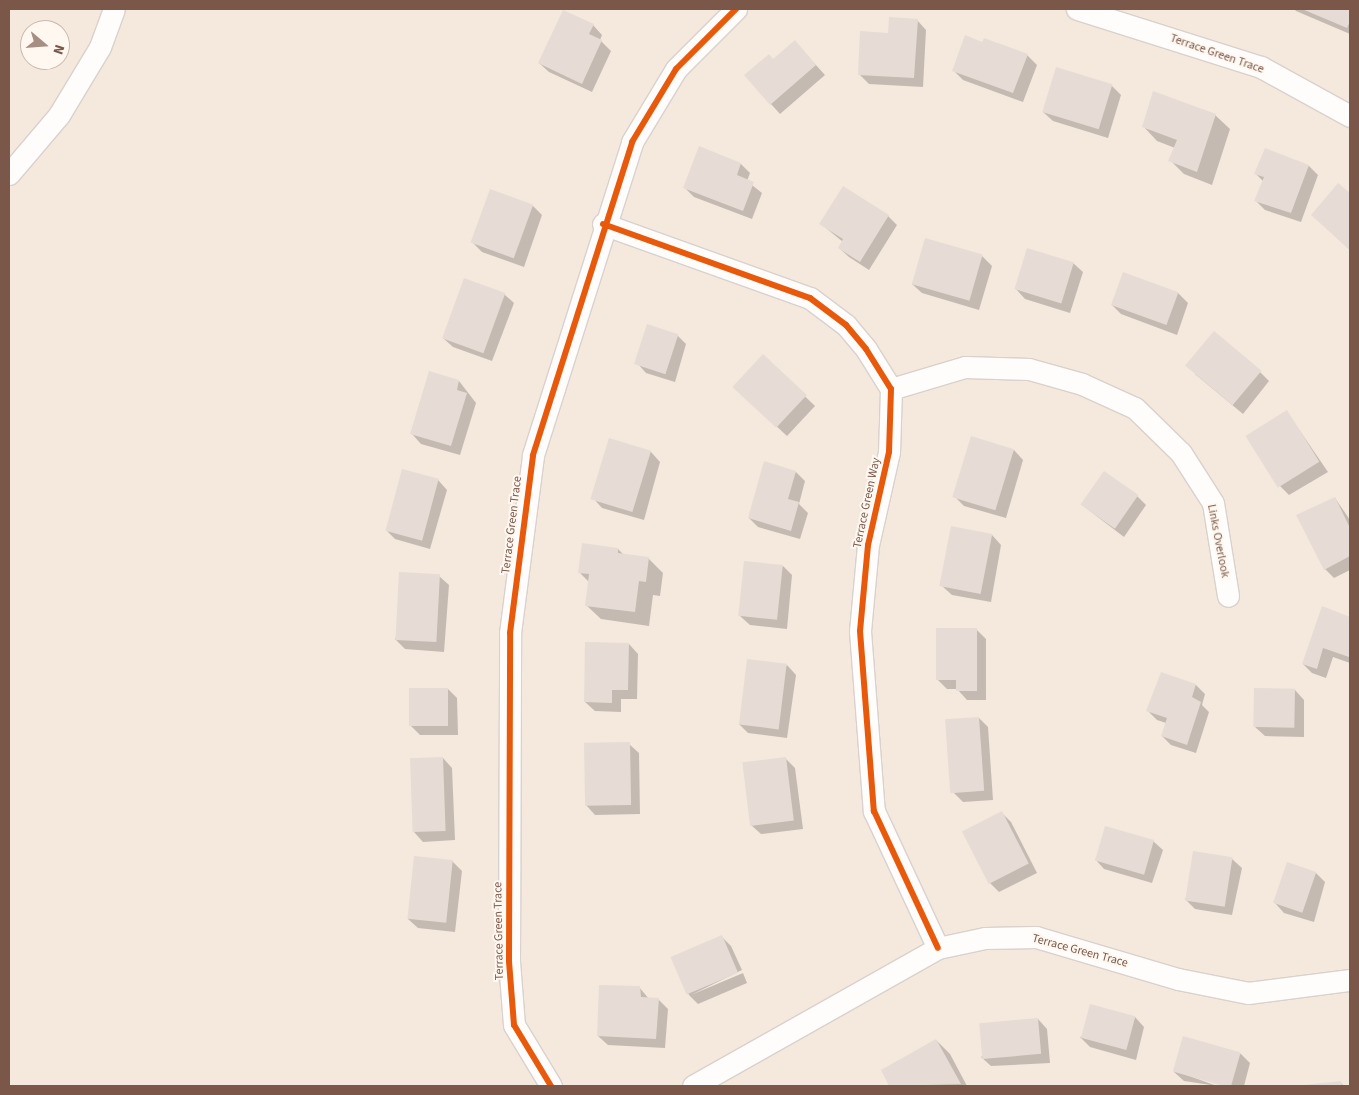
<!DOCTYPE html>
<style>
body{margin:0}
#map{position:relative;width:1359px;height:1095px;overflow:hidden;background:#f9f4ee;font-family:"Source Sans 3",sans-serif}
div>[style]{position:absolute}
[style*='--x']{left:calc(var(--x)*1px);top:calc(var(--y)*1px);width:calc(var(--w)*1px);rotate:calc(var(--a)*1deg)}
.residential>*{inset:0;background:#f5e9de}
.shadow>*{inset:0;background:#0003}
.building>*{inset:0;background:#e6dcd5;transform-origin:0 0}
.roads{filter:drop-shadow(1px 0 #d9d1cc) drop-shadow(-1px 0 #d9d1cc) drop-shadow(0 1px #d9d1cc) drop-shadow(0 -1px #d9d1cc)}
.street>*{height:21px;margin:-10.5px;padding:0 10.5px;transform-origin:10.5px;border-radius:10.5px;background:#fefdfc}
.cycleway>*{height:6px;margin:-3px;padding:0 3px;transform-origin:3px;border-radius:3px;background:#e8590c}
span{translate:-50% -50%;white-space:nowrap;text-align:center;line-height:1.15;-webkit-text-stroke:4px #fff8f0;paint-order:stroke}
.street-label{font-size:12px;color:#7b574a}
.frame{position:absolute;inset:0;border:10px solid #7b574a;pointer-events:none}
.north{position:absolute;left:20px;top:20px;width:50px;height:50px;box-sizing:border-box;background:#fff8f0;border:1px solid #cab8ae;border-radius:50%;rotate:108deg;font-size:14px;font-weight:700;line-height:20px;text-align:center;color:#7b574a}
.north::after{content:'';display:block;margin:auto;width:18px;height:22px;background:#a78e83;clip-path:polygon(50% 0,100% 100%,50% 72%,0 100%)}
</style>
<div id="map">
<div class="residential">
<i style="clip-path:polygon(evenodd,9px 9px,1350px 9px,1350px 1086px,9px 1086px,9px 9px,30px 30px,60px 30px,60px 60px,30px 60px,30px 30px)"></i>
</div>
<div class="shadow">
<i style="clip-path:polygon(1294px 9px,1350px 9px,1350px 34px,1296px 11px)"></i>
<i style="clip-path:polygon(917px 20px,926px 30px,923px 87px,869px 84px,859px 74px)"></i>
<i style="clip-path:polygon(593px 25px,602px 35px,600px 40px,611px 51px,592px 92px,549px 72px,539px 63px)"></i>
<i style="clip-path:polygon(795px 42px,825px 75px,780px 114px,745px 75px,774px 60px)"></i>
<i style="clip-path:polygon(983px 43px,1027px 55px,1037px 65px,1023px 102px,963px 80px,953px 70px)"></i>
<i style="clip-path:polygon(1111px 85px,1121px 95px,1108px 138px,1053px 121px,1043px 112px)"></i>
<i style="clip-path:polygon(1215px 115px,1230px 129px,1212px 185px,1184px 174px,1170px 160px,1175px 148px,1157px 141px,1143px 126px)"></i>
<i style="clip-path:polygon(741px 164px,750px 173px,747px 181px,762px 193px,752px 219px,694px 197px,685px 188px)"></i>
<i style="clip-path:polygon(1309px 166px,1318px 175px,1301px 222px,1265px 210px,1256px 201px,1263px 181px,1256px 174px)"></i>
<i style="clip-path:polygon(1338px 184px,1350px 194px,1350px 250px,1322px 224px)"></i>
<i style="clip-path:polygon(491px 190px,533px 206px,542px 215px,524px 267px,482px 252px,473px 243px)"></i>
<i style="clip-path:polygon(888px 216px,897px 225px,869px 270px,849px 257px,839px 248px,843px 242px,821px 224px)"></i>
<i style="clip-path:polygon(982px 256px,992px 266px,979px 310px,922px 293px,912px 284px)"></i>
<i style="clip-path:polygon(1073px 263px,1083px 272px,1070px 313px,1025px 299px,1016px 289px)"></i>
<i style="clip-path:polygon(1178px 293px,1188px 303px,1177px 335px,1121px 314px,1112px 305px)"></i>
<i style="clip-path:polygon(504px 294px,514px 303px,492px 361px,453px 347px,443px 338px)"></i>
<i style="clip-path:polygon(677px 335px,686px 344px,675px 382px,646px 373px,637px 363px)"></i>
<i style="clip-path:polygon(763px 356px,815px 406px,787px 436px,744px 396px)"></i>
<i style="clip-path:polygon(1260px 372px,1269px 381px,1243px 414px,1195px 374px)"></i>
<i style="clip-path:polygon(459px 381px,476px 403px,460px 455px,421px 444px,412px 434px)"></i>
<i style="clip-path:polygon(1287px 412px,1328px 472px,1289px 495px,1280px 486px)"></i>
<i style="clip-path:polygon(610px 440px,651px 452px,660px 462px,644px 520px,602px 508px,593px 498px)"></i>
<i style="clip-path:polygon(1014px 450px,1023px 460px,1006px 518px,964px 506px,954px 496px)"></i>
<i style="clip-path:polygon(796px 472px,805px 481px,799px 504px,808px 513px,800px 539px,758px 527px,749px 518px)"></i>
<i style="clip-path:polygon(438px 480px,447px 490px,430px 549px,395px 539px,386px 530px)"></i>
<i style="clip-path:polygon(1137px 496px,1146px 505px,1124px 537px,1082px 505px)"></i>
<i style="clip-path:polygon(1335px 498px,1350px 520px,1350px 570px,1334px 578px,1325px 569px)"></i>
<i style="clip-path:polygon(992px 535px,1001px 545px,991px 602px,952px 595px,942px 586px)"></i>
<i style="clip-path:polygon(618px 549px,624px 555px,649px 559px,663px 573px,660px 596px,653px 595px,649px 626px,601px 619px,586px 605px,589px 582px,579px 572px)"></i>
<i style="clip-path:polygon(783px 566px,792px 575px,787px 629px,750px 625px,740px 616px)"></i>
<i style="clip-path:polygon(439px 576px,449px 585px,444px 652px,405px 649px,395px 639px)"></i>
<i style="clip-path:polygon(1323px 608px,1350px 618px,1350px 663px,1333px 657px,1326px 678px,1312px 673px,1303px 664px)"></i>
<i style="clip-path:polygon(976px 629px,986px 639px,986px 700px,967px 700px,957px 689px,947px 689px,938px 680px)"></i>
<i style="clip-path:polygon(629px 644px,638px 654px,637px 699px,621px 699px,621px 712px,595px 711px,585px 702px)"></i>
<i style="clip-path:polygon(787px 665px,796px 675px,787px 738px,748px 733px,739px 724px)"></i>
<i style="clip-path:polygon(1196px 685px,1205px 694px,1202px 705px,1209px 712px,1196px 753px,1171px 745px,1162px 736px,1166px 723px,1157px 720px,1148px 711px)"></i>
<i style="clip-path:polygon(448px 689px,457px 698px,458px 735px,420px 735px,411px 726px)"></i>
<i style="clip-path:polygon(1295px 690px,1304px 700px,1304px 737px,1265px 736px,1255px 727px)"></i>
<i style="clip-path:polygon(979px 718px,988px 727px,993px 800px,963px 802px,953px 792px)"></i>
<i style="clip-path:polygon(629px 744px,639px 753px,640px 814px,595px 815px,586px 805px)"></i>
<i style="clip-path:polygon(443px 758px,452px 768px,455px 840px,423px 842px,414px 832px)"></i>
<i style="clip-path:polygon(785px 758px,795px 768px,803px 829px,761px 834px,751px 825px)"></i>
<i style="clip-path:polygon(1002px 813px,1011px 822px,1037px 873px,999px 892px,990px 883px)"></i>
<i style="clip-path:polygon(1153px 841px,1163px 850px,1152px 883px,1104px 869px,1095px 859px)"></i>
<i style="clip-path:polygon(1232px 859px,1242px 868px,1232px 915px,1195px 909px,1185px 899px)"></i>
<i style="clip-path:polygon(452px 861px,462px 871px,455px 932px,418px 928px,408px 919px)"></i>
<i style="clip-path:polygon(1316px 873px,1325px 882px,1314px 922px,1284px 913px,1275px 903px)"></i>
<i style="clip-path:polygon(722px 937px,731px 946px,742px 970px,691px 995px,743px 973px,747px 983px,698px 1004px,689px 995px,673px 959px)"></i>
<i style="clip-path:polygon(639px 987px,649px 999px,658px 999px,668px 1009px,665px 1048px,608px 1045px,598px 1036px)"></i>
<i style="clip-path:polygon(1135px 1017px,1144px 1027px,1136px 1060px,1090px 1047px,1080px 1037px)"></i>
<i style="clip-path:polygon(1038px 1019px,1047px 1029px,1050px 1063px,991px 1066px,981px 1057px)"></i>
<i style="clip-path:polygon(1183px 1038px,1241px 1054px,1250px 1063px,1244px 1086px,1227px 1086px,1184px 1074px,1217px 1086px,1184px 1081px,1174px 1072px)"></i>
<i style="clip-path:polygon(936px 1040px,950px 1054px,967px 1086px,890px 1086px,882px 1071px)"></i>
<i style="clip-path:polygon(1341px 1083px,1344px 1086px,1302px 1086px)"></i>
</div>
<div class="building">
<i style="clip-path:polygon(1302px 9px,1350px 9px,1350px 21px,1347px 28px)"></i>
<i style="clip-path:polygon(563px 10px,594px 24px,589px 34px,602px 40px,582px 84px,538px 63px)"></i>
<i style="clip-path:polygon(889px 17px,918px 19px,914px 78px,858px 75px,860px 31px,888px 33px)"></i>
<i style="clip-path:polygon(965px 35px,982px 42px,984px 38px,1028px 54px,1013px 93px,952px 71px)"></i>
<i style="clip-path:polygon(795px 40px,816px 65px,770px 105px,744px 75px,769px 54px,773px 59px)"></i>
<i style="left:1056px;top:67px;width:59px;height:47px;rotate:17deg"></i>
<i style="clip-path:polygon(1153px 91px,1216px 114px,1197px 172px,1168px 161px,1177px 140px,1142px 127px)"></i>
<i style="clip-path:polygon(699px 146px,741px 163px,737px 175px,754px 182px,743px 211px,683px 188px)"></i>
<i style="clip-path:polygon(1265px 148px,1309px 165px,1291px 213px,1254px 201px,1264px 177px,1254px 174px)"></i>
<i style="clip-path:polygon(1338px 183px,1350px 193px,1350px 250px,1311px 215px)"></i>
<i style="clip-path:polygon(843px 186px,889px 215px,860px 262px,838px 248px,843px 239px,819px 224px)"></i>
<i style="left:490px;top:189px;width:46px;height:57px;rotate:20deg"></i>
<i style="left:925px;top:238px;width:60px;height:48px;rotate:16deg"></i>
<i style="left:1027px;top:248px;width:49px;height:43px;rotate:17deg"></i>
<i style="left:1123px;top:272px;width:59px;height:35px;rotate:20deg"></i>
<i style="left:464px;top:278px;width:44px;height:64px;rotate:20deg"></i>
<i style="left:647px;top:324px;width:33px;height:42px;rotate:18deg"></i>
<i style="left:1214px;top:331px;width:62px;height:45px;rotate:40deg"></i>
<i style="left:763px;top:354px;width:60px;height:45px;rotate:43deg"></i>
<i style="clip-path:polygon(429px 371px,459px 380px,457px 390px,467px 393px,451px 446px,410px 434px)"></i>
<i style="left:1287px;top:410px;width:61px;height:49px;rotate:58deg"></i>
<i style="left:971px;top:436px;width:45px;height:64px;rotate:17deg"></i>
<i style="left:609px;top:438px;width:44px;height:64px;rotate:17deg"></i>
<i style="clip-path:polygon(764px 461px,796px 471px,788px 499px,799px 502px,791px 531px,748px 518px)"></i>
<i style="left:402px;top:469px;width:38px;height:64px;rotate:15deg"></i>
<i style="left:1104px;top:471px;width:42px;height:41px;rotate:35deg"></i>
<i style="clip-path:polygon(1335px 497px,1350px 528px,1350px 556px,1324px 570px,1296px 515px)"></i>
<i style="left:951px;top:526px;width:42px;height:61px;rotate:11deg"></i>
<i style="clip-path:polygon(582px 543px,618px 548px,618px 553px,649px 557px,646px 582px,639px 581px,635px 612px,585px 606px,589px 574px,578px 573px)"></i>
<i style="left:744px;top:561px;width:39px;height:55px;rotate:6deg"></i>
<i style="left:399px;top:572px;width:41px;height:68px;rotate:3deg"></i>
<i style="clip-path:polygon(1322px 606px,1350px 617px,1350px 654px,1349px 657px,1323px 648px,1317px 669px,1302px 664px)"></i>
<i style="clip-path:polygon(936px 628px,977px 628px,977px 691px,956px 691px,956px 680px,936px 680px)"></i>
<i style="clip-path:polygon(585px 642px,629px 643px,628px 690px,612px 690px,612px 703px,584px 702px)"></i>
<i style="left:747px;top:659px;width:40px;height:66px;rotate:7deg"></i>
<i style="clip-path:polygon(1161px 672px,1196px 684px,1192px 697px,1201px 702px,1187px 745px,1161px 736px,1167px 718px,1146px 711px)"></i>
<i style="left:409px;top:688px;width:39px;height:38px"></i>
<i style="left:1254px;top:688px;width:41px;height:39px;rotate:1deg"></i>
<i style="left:979px;top:717px;width:74px;height:34px;rotate:86deg"></i>
<i style="left:630px;top:742px;width:63px;height:46px;rotate:89deg"></i>
<i style="left:443px;top:757px;width:74px;height:33px;rotate:88deg"></i>
<i style="left:786px;top:757px;width:64px;height:44px;rotate:83deg"></i>
<i style="left:1002px;top:811px;width:59px;height:45px;rotate:63deg"></i>
<i style="left:1105px;top:826px;width:51px;height:36px;rotate:16deg"></i>
<i style="left:1193px;top:851px;width:40px;height:50px;rotate:9deg"></i>
<i style="left:414px;top:856px;width:39px;height:63px;rotate:6deg"></i>
<i style="left:1287px;top:862px;width:31px;height:43px;rotate:19deg"></i>
<i style="left:722px;top:935px;width:41px;height:56px;rotate:67deg"></i>
<i style="clip-path:polygon(599px 985px,640px 986px,641px 997px,659px 998px,656px 1039px,597px 1036px)"></i>
<i style="left:1090px;top:1004px;width:47px;height:35px;rotate:15deg"></i>
<i style="left:1038px;top:1018px;width:36px;height:59px;rotate:85deg"></i>
<i style="left:1183px;top:1036px;width:60px;height:37px;rotate:16deg"></i>
<i style="clip-path:polygon(936px 1039px,961px 1084px,889px 1086px,881px 1070px)"></i>
<i style="clip-path:polygon(1341px 1081px,1342px 1086px,1303px 1086px,1303px 1085px)"></i>
</div>
<div class="roads">
<div class="street">
<i style="--x:1077;--y:9;--w:193;--a:17.5"></i>
<i style="--x:1261;--y:67;--w:102;--a:28.8"></i>
<i style="--x:9;--y:174;--w:77;--a:-49.7"></i>
<i style="--x:59;--y:115;--w:79;--a:-58.9"></i>
<i style="--x:100;--y:47;--w:40;--a:-69.8"></i>
<i style="--x:603;--y:224;--w:220;--a:19.7"></i>
<i style="--x:810;--y:298;--w:45;--a:36.9"></i>
<i style="--x:846;--y:325;--w:31;--a:50"></i>
<i style="--x:866;--y:349;--w:47;--a:58"></i>
<i style="--x:891;--y:389;--w:63;--a:91.8"></i>
<i style="--x:889;--y:452;--w:95;--a:102.7"></i>
<i style="--x:868;--y:545;--w:86;--a:95.3"></i>
<i style="--x:860;--y:631;--w:181;--a:85.6"></i>
<i style="--x:874;--y:811;--w:151;--a:65"></i>
<i style="--x:891;--y:389;--w:77;--a:-16.6"></i>
<i style="--x:965;--y:367;--w:64;--a:1.8"></i>
<i style="--x:1029;--y:369;--w:55;--a:15.8"></i>
<i style="--x:1082;--y:384;--w:58;--a:24.4"></i>
<i style="--x:1135;--y:408;--w:64;--a:44.4"></i>
<i style="--x:1181;--y:453;--w:59;--a:57.4"></i>
<i style="--x:1213;--y:503;--w:94;--a:80.8"></i>
<i style="--x:551;--y:1086;--w:71;--a:-121.2"></i>
<i style="--x:514;--y:1025;--w:64;--a:-94.5"></i>
<i style="--x:509;--y:961;--w:328;--a:-89.8"></i>
<i style="--x:510;--y:633;--w:179;--a:-82.6"></i>
<i style="--x:533;--y:455;--w:328;--a:-72.4"></i>
<i style="--x:632;--y:142;--w:85;--a:-58.9"></i>
<i style="--x:676;--y:69;--w:85;--a:-45"></i>
<i style="--x:693;--y:1086;--w:281;--a:-29.4"></i>
<i style="--x:938;--y:948;--w:48;--a:-12"></i>
<i style="--x:985;--y:938;--w:51;--a:-1.1"></i>
<i style="--x:1036;--y:937;--w:148;--a:16.5"></i>
<i style="--x:1178;--y:979;--w:71;--a:11.3"></i>
<i style="--x:1248;--y:993;--w:103;--a:-7.3"></i>
</div>
</div>
<div class="cycleway">
<i style="--x:603;--y:224;--w:220;--a:19.7"></i>
<i style="--x:810;--y:298;--w:45;--a:36.9"></i>
<i style="--x:846;--y:325;--w:31;--a:50"></i>
<i style="--x:866;--y:349;--w:47;--a:58"></i>
<i style="--x:891;--y:389;--w:63;--a:91.8"></i>
<i style="--x:889;--y:452;--w:95;--a:102.7"></i>
<i style="--x:868;--y:545;--w:86;--a:95.3"></i>
<i style="--x:860;--y:631;--w:181;--a:85.6"></i>
<i style="--x:874;--y:811;--w:151;--a:65"></i>
<i style="--x:551;--y:1086;--w:71;--a:-121.2"></i>
<i style="--x:514;--y:1025;--w:64;--a:-94.5"></i>
<i style="--x:509;--y:961;--w:328;--a:-89.8"></i>
<i style="--x:510;--y:633;--w:179;--a:-82.6"></i>
<i style="--x:533;--y:455;--w:328;--a:-72.4"></i>
<i style="--x:632;--y:142;--w:85;--a:-58.9"></i>
<i style="--x:676;--y:69;--w:85;--a:-45"></i>
</div>
<div class="street-label">
<span style="left:1217px;top:54px;rotate:19deg">Terrace Green Trace</span>
<span style="left:867px;top:503px;rotate:-78deg">Terrace Green Way</span>
<span style="left:512px;top:525px;rotate:-83deg">Terrace Green Trace</span>
<span style="left:1218px;top:541px;rotate:79deg">Links Overlook</span>
<span style="left:499px;top:931px;rotate:-91deg">Terrace Green Trace</span>
<span style="left:1080px;top:951px;rotate:15deg">Terrace Green Trace</span>
</div>
<div class="frame"></div>
<div class="north">N</div>
</div>
